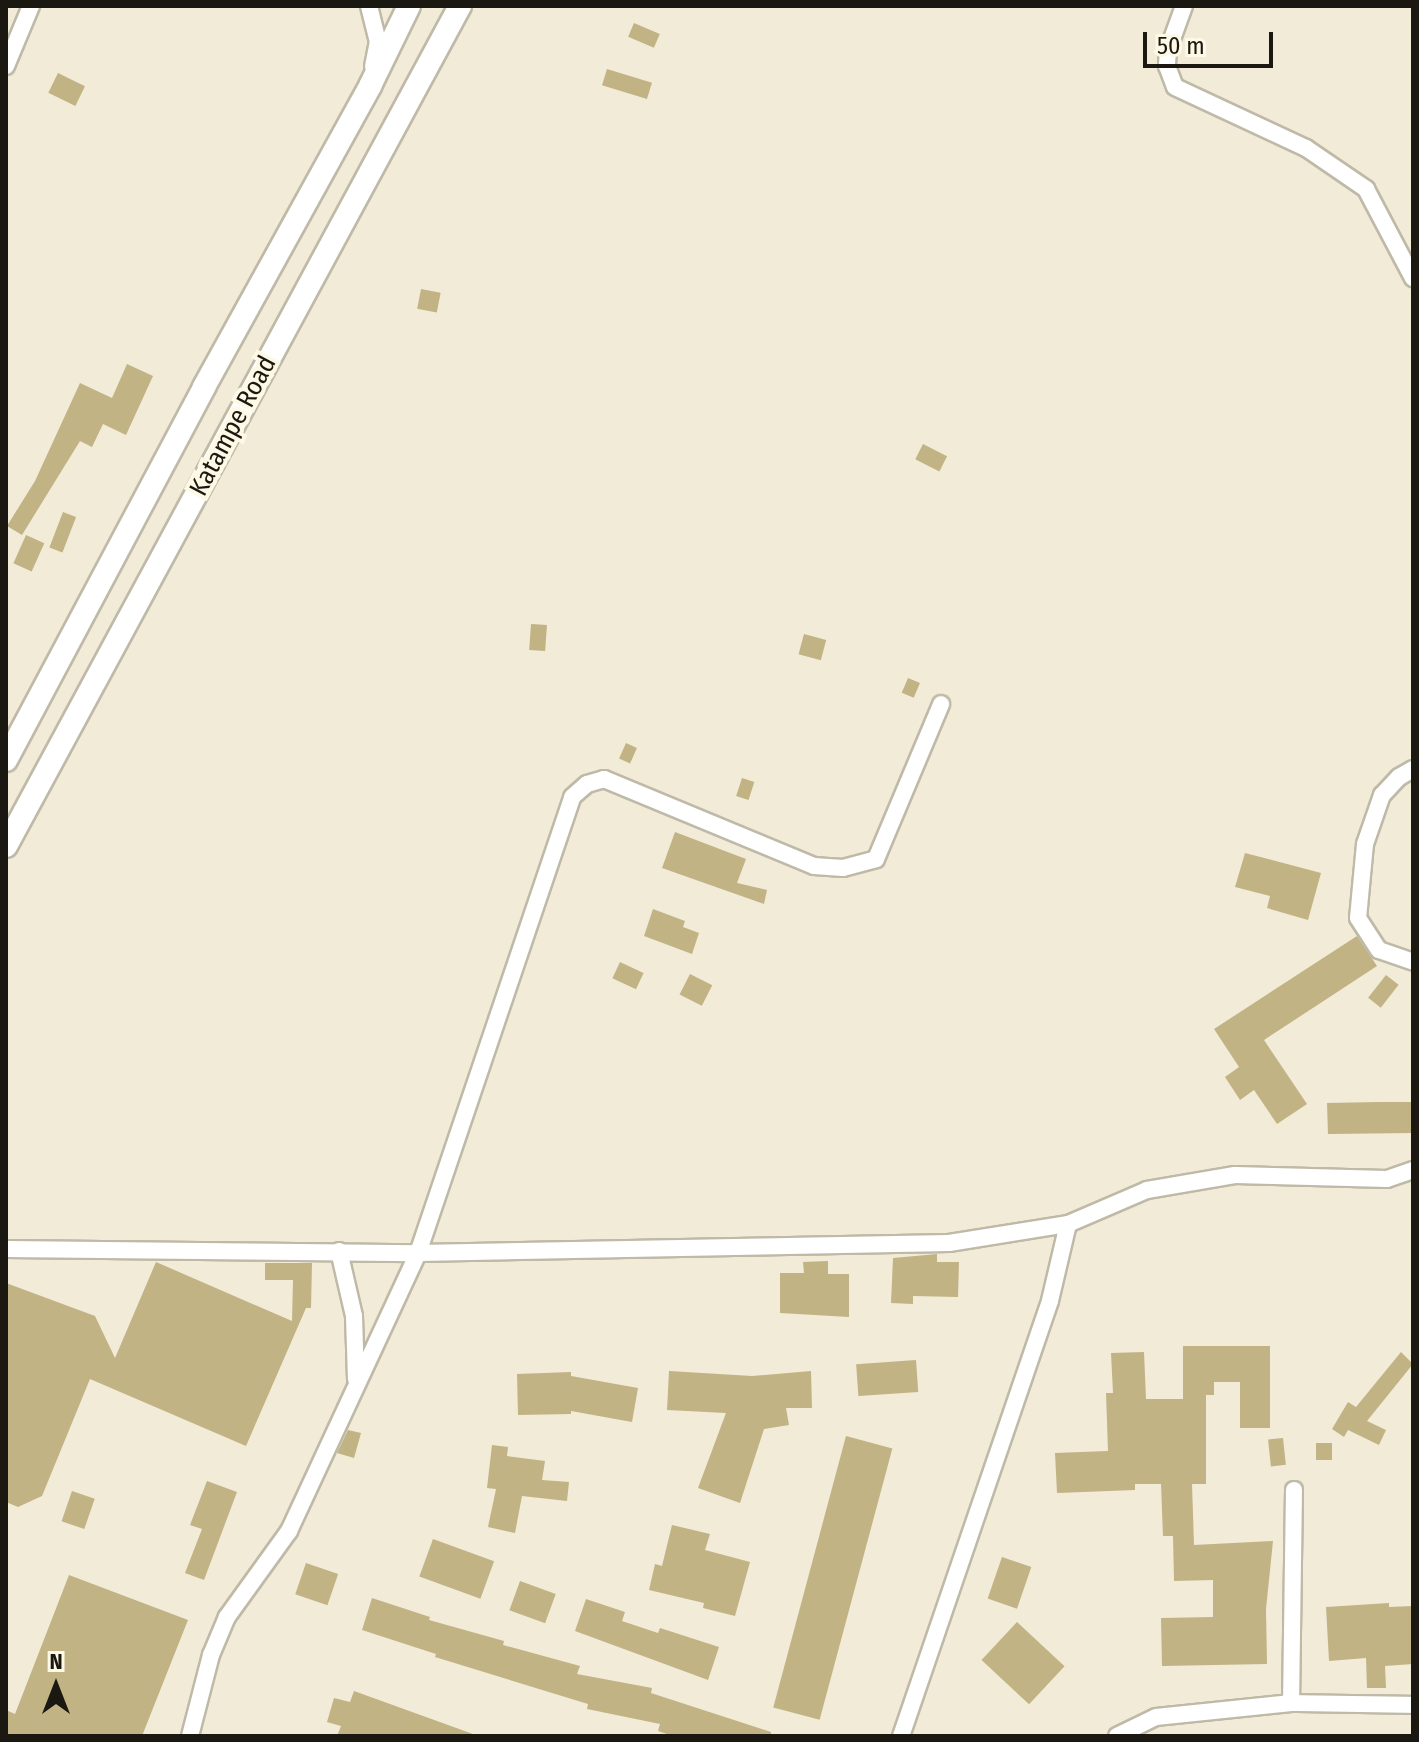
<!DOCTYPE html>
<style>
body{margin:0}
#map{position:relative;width:1419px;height:1742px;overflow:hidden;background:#f1ebd8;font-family:"Fira Sans Condensed",sans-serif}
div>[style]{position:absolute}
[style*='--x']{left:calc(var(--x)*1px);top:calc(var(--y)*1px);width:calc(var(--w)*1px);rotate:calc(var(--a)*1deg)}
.building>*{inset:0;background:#c1b384;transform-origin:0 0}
.roads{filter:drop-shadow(2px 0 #bfb9a7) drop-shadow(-2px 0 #bfb9a7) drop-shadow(0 2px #bfb9a7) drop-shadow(0 -2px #bfb9a7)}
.minor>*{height:16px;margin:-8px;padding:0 8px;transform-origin:8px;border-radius:8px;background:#fff}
.secondary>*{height:22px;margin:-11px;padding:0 11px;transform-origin:11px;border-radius:11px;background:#fff}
span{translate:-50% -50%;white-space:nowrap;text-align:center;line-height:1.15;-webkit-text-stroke:8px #fef9e5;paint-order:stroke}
.street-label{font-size:26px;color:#1a1811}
.frame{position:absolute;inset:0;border:8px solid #1a1811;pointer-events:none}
.north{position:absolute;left:16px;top:1646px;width:80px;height:80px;-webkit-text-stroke:6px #fef9e5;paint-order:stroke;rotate:0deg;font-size:22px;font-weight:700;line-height:32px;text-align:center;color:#1a1811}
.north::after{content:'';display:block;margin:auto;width:28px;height:36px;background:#1a1811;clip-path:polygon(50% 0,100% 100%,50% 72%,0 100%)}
.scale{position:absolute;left:1143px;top:32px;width:130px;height:36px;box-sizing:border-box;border:4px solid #1a1811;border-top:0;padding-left:10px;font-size:24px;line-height:28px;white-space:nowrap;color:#1a1811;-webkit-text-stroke:6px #fef9e5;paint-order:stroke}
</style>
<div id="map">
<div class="building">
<i style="left:634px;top:23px;width:28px;height:15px;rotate:23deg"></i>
<i style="left:607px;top:69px;width:47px;height:17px;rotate:17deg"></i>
<i style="left:58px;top:73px;width:30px;height:22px;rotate:26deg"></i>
<i style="left:421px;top:289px;width:20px;height:20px;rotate:11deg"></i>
<i style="clip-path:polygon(127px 364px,153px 376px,126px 435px,103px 424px,92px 447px,80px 441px,22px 535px,7px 526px,35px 481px,80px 383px,112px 398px)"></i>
<i style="left:923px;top:444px;width:27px;height:17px;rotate:27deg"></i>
<i style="left:63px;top:512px;width:14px;height:38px;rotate:21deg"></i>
<i style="left:26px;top:535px;width:20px;height:31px;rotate:24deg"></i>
<i style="left:531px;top:624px;width:16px;height:26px;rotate:4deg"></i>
<i style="left:804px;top:634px;width:23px;height:21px;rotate:15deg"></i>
<i style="left:908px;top:678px;width:13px;height:16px;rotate:23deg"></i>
<i style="left:626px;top:743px;width:12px;height:17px;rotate:24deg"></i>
<i style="left:742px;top:778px;width:13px;height:19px;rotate:18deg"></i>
<i style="clip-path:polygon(675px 832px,746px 859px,737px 883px,767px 890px,764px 904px,662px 868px)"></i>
<i style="clip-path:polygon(1245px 853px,1321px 873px,1308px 920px,1267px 908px,1270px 896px,1235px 887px)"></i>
<i style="clip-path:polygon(653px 909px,685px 921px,683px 927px,699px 933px,692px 954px,644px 936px)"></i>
<i style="clip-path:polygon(1357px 936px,1377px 966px,1264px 1040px,1307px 1104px,1277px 1124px,1254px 1090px,1240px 1100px,1225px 1077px,1239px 1067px,1214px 1029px)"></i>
<i style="left:620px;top:962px;width:26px;height:18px;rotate:25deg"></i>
<i style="left:690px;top:974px;width:25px;height:23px;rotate:27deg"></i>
<i style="left:1386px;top:975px;width:16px;height:29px;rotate:38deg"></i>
<i style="clip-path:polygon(1378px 1102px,1413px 1102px,1413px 1133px,1328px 1134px,1327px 1103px)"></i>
<i style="clip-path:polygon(937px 1254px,937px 1262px,959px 1262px,958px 1297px,913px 1296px,913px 1304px,891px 1303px,893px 1258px)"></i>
<i style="clip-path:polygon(828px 1261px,828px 1274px,849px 1274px,849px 1317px,780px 1313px,780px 1273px,804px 1273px,803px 1262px)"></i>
<i style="clip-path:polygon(156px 1262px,292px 1321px,293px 1280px,265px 1280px,265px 1263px,312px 1263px,311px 1308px,306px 1308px,246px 1446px,90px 1379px,42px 1496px,18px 1507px,6px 1502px,6px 1283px,95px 1316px,115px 1358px)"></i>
<i style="clip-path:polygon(1183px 1346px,1270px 1346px,1270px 1428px,1240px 1428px,1240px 1382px,1214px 1382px,1214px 1395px,1206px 1395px,1206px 1484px,1192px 1484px,1194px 1545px,1273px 1541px,1266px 1609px,1267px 1664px,1162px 1666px,1161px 1618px,1213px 1617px,1213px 1580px,1174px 1581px,1173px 1536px,1163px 1536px,1161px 1484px,1135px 1484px,1135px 1490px,1057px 1493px,1055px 1453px,1108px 1451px,1106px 1393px,1113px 1393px,1111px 1353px,1144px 1352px,1146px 1399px,1183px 1399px)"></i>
<i style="clip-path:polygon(1401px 1352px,1413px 1364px,1367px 1421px,1386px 1430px,1379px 1445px,1348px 1430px,1344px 1437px,1332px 1429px,1348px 1402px,1356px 1407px)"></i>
<i style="left:916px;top:1360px;width:32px;height:60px;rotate:86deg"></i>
<i style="clip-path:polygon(669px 1371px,752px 1376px,811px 1371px,812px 1408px,786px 1408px,789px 1425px,764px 1429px,740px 1503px,698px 1488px,726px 1413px,667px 1410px)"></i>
<i style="clip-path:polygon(571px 1372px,571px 1376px,638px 1388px,632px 1422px,571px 1411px,571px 1414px,518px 1415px,517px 1374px)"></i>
<i style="clip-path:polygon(348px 1430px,361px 1433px,354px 1458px,337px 1453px)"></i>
<i style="left:846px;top:1436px;width:48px;height:281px;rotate:15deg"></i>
<i style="left:1283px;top:1438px;width:27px;height:15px;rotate:84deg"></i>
<i style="left:1316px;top:1443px;width:16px;height:17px"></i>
<i style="clip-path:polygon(492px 1445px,508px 1447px,507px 1456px,545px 1461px,542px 1480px,569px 1482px,567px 1501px,522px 1496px,515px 1533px,488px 1527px,496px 1489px,487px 1488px)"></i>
<i style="clip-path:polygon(207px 1481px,237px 1492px,204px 1580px,185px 1573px,202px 1529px,190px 1525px)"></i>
<i style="left:72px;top:1491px;width:24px;height:32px;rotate:19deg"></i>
<i style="clip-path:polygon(672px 1525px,710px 1534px,705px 1550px,750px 1562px,735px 1616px,703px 1608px,704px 1603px,649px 1590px,655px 1564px,662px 1566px)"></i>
<i style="left:433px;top:1539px;width:65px;height:40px;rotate:20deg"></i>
<i style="left:1002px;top:1557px;width:31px;height:44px;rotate:19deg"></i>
<i style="left:306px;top:1563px;width:34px;height:33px;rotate:19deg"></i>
<i style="clip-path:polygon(69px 1575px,188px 1620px,142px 1736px,6px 1736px,6px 1710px,15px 1714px)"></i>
<i style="left:520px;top:1581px;width:38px;height:31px;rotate:20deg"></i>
<i style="clip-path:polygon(372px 1598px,430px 1617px,429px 1620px,504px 1641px,503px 1645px,580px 1666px,577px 1674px,652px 1688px,651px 1693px,771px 1732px,771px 1736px,673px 1736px,658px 1731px,660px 1724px,587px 1709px,588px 1704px,435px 1657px,436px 1654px,362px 1630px)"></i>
<i style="clip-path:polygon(586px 1599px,625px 1612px,622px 1621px,658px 1633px,660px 1628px,719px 1647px,708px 1680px,575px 1631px)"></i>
<i style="clip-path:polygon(1389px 1603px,1389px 1607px,1413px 1606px,1413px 1664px,1385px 1666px,1386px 1688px,1367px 1688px,1366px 1658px,1329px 1661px,1326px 1607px)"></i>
<i style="left:1017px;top:1622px;width:65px;height:52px;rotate:43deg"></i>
<i style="clip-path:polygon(354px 1691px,473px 1734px,472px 1736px,337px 1736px,341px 1726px,327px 1722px,334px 1698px,350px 1702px)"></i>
</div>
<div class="roads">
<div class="minor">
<i style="--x:369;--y:6;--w:36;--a:76"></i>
<i style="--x:378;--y:41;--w:26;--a:101"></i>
<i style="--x:1184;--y:6;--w:47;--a:110"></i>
<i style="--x:1168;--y:50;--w:16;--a:94"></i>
<i style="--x:1167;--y:66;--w:22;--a:69"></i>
<i style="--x:1175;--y:87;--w:145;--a:25"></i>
<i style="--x:1306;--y:148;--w:73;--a:34.3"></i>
<i style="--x:1366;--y:189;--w:101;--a:62.2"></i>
<i style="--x:6;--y:66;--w:65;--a:-67.4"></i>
<i style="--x:1413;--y:769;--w:16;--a:150"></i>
<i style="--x:1399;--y:777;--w:25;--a:133"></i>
<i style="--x:1382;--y:795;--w:52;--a:109.1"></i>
<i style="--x:1365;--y:844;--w:74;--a:95.4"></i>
<i style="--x:1358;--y:918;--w:38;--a:57"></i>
<i style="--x:1379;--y:950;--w:36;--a:19"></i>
<i style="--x:1068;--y:1224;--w:86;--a:-23.3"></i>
<i style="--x:1147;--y:1190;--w:89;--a:-9.7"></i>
<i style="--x:1235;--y:1175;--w:152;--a:1.5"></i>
<i style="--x:1387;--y:1179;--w:28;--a:-19"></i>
<i style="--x:6;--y:1249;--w:412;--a:0.6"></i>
<i style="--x:418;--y:1253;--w:531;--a:-1.08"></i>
<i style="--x:949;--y:1243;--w:121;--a:-9.1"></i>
<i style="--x:1068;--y:1224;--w:79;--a:103.2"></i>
<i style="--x:1050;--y:1301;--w:460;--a:108.9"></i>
<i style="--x:339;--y:1251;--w:67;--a:77"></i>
<i style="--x:354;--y:1316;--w:63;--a:88.2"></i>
<i style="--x:1294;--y:1490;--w:213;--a:90.8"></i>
<i style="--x:1291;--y:1703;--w:122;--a:0.9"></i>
<i style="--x:190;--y:1736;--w:84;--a:-75.5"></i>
<i style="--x:211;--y:1655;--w:41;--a:-67.2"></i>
<i style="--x:227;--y:1617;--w:106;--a:-54.2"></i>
<i style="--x:289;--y:1531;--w:306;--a:-65.1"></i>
<i style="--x:418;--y:1253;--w:481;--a:-71.3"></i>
<i style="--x:572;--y:797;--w:20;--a:-41"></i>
<i style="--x:587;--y:784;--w:18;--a:-16"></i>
<i style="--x:604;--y:779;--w:227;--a:22.5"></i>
<i style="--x:814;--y:866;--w:29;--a:4"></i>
<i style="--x:843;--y:868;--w:34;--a:-15"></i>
<i style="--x:876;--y:859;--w:168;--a:-67.2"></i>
<i style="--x:1117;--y:1736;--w:43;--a:-26"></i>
<i style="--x:1156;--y:1717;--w:136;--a:-5.9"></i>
</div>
<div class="secondary">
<i style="--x:6;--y:760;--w:422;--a:-62"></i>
<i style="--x:204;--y:387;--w:344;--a:-61.1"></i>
<i style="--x:370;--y:86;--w:89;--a:-64"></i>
<i style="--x:6;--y:846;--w:955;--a:-61.61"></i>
</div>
</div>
<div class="street-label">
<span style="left:233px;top:426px;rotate:-62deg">Katampe Road</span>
</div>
<div class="frame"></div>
<div class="north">N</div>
<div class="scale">50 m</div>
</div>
